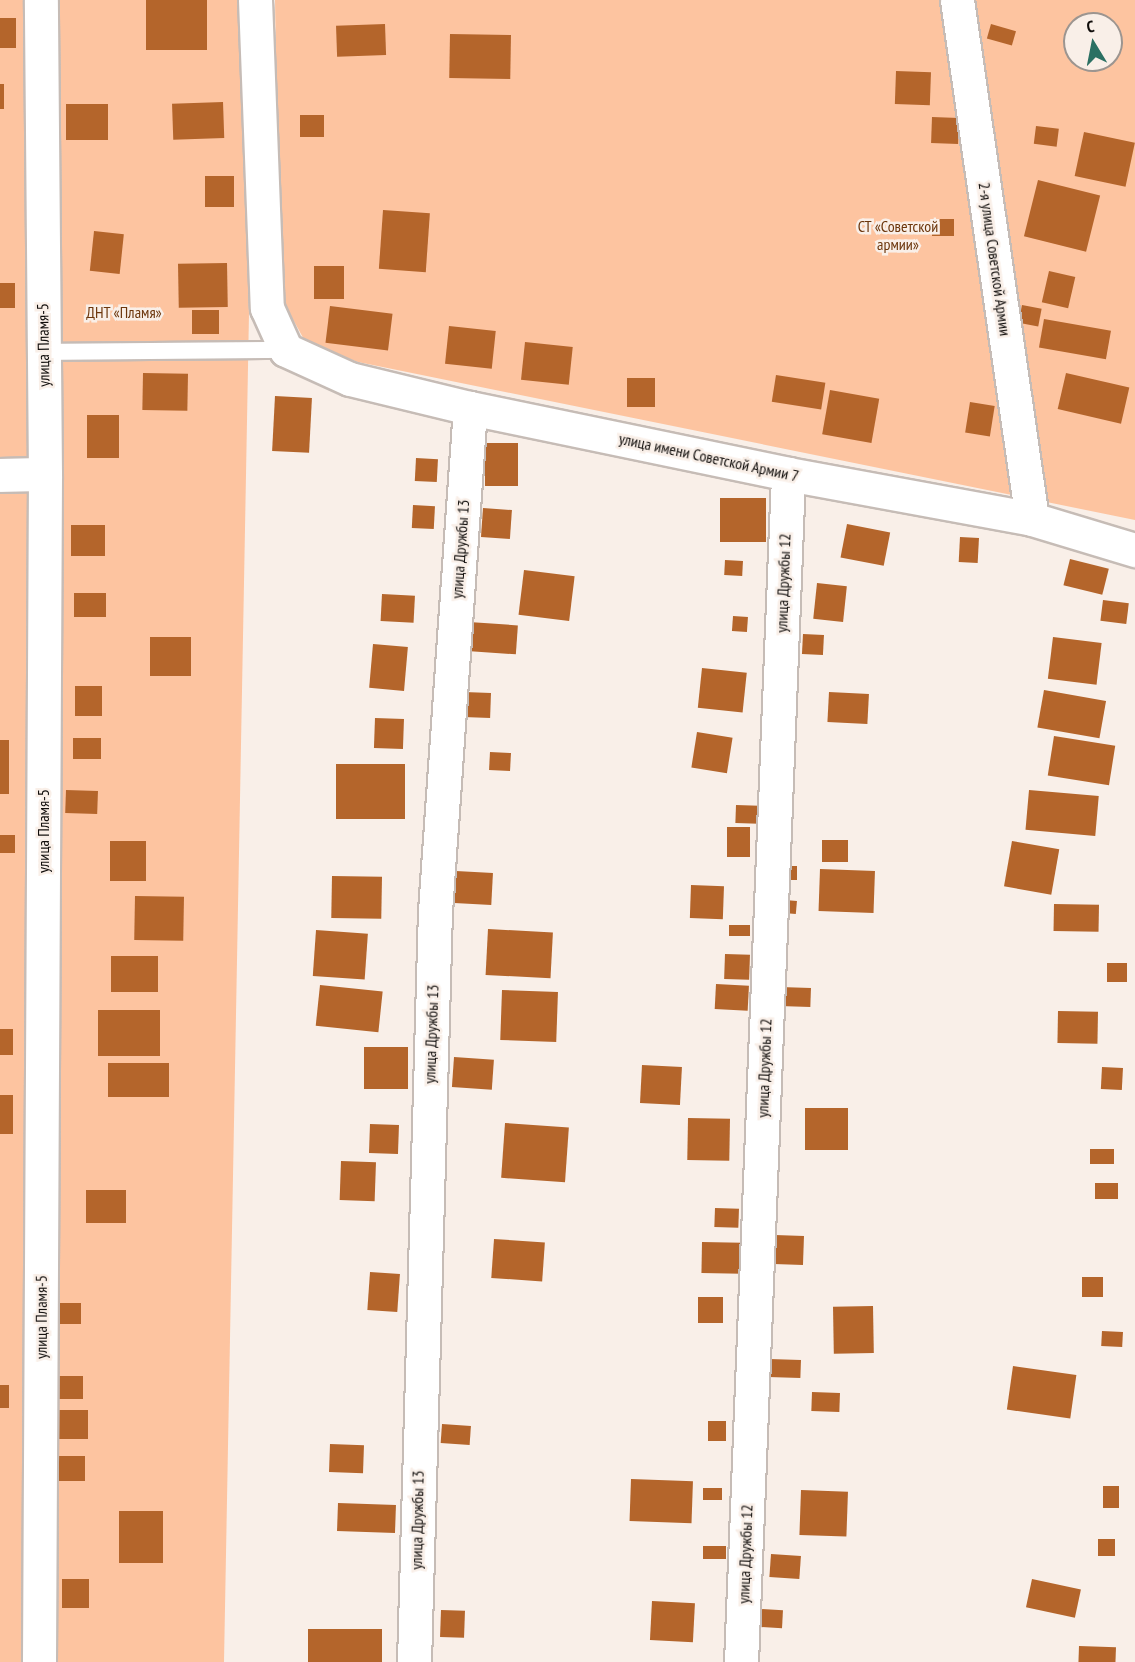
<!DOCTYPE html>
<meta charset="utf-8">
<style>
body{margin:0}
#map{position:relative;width:1135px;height:1662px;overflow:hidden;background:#f9efe8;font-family:"PT Sans Narrow",sans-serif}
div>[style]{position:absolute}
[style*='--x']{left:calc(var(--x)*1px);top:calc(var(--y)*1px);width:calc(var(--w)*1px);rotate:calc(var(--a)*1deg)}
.green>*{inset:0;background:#fdc4a0}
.building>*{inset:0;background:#b4652b;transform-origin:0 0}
.roads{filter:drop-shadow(2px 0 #c6bcb6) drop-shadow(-2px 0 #c6bcb6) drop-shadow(0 2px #c6bcb6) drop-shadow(0 -2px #c6bcb6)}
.service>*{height:16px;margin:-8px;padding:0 8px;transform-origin:8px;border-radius:8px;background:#fff}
.minor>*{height:33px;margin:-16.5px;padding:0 16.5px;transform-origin:16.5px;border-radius:16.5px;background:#fff}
span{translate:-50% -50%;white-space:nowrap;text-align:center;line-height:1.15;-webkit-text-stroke:5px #f9efe8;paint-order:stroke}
.park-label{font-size:16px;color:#6c360c}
.street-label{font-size:16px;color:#100d0b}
.north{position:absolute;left:1063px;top:12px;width:60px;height:60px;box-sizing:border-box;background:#f9efe8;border:2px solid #9c9590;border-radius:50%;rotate:350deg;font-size:16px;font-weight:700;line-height:24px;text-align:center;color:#100d0b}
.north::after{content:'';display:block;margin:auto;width:21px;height:27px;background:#2b7063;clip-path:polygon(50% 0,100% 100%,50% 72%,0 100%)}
</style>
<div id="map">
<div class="green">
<i style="clip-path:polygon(0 0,240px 0,249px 313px,224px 1662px,0 1662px)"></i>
<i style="clip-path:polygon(evenodd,275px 0,1135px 0,1135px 520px,358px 362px,306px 343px,280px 296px,275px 0,1075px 24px,1111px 24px,1111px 60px,1075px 60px,1075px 24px)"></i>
</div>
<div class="building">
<i style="left:146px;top:0;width:61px;height:50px"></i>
<i style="left:0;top:18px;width:16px;height:30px"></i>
<i style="left:385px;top:24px;width:31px;height:49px;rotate:88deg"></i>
<i style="left:991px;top:24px;width:26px;height:15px;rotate:16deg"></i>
<i style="left:450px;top:34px;width:61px;height:44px;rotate:1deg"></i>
<i style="left:896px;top:71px;width:35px;height:33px;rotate:2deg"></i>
<i style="left:0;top:84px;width:4px;height:25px"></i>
<i style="left:223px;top:102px;width:36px;height:51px;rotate:88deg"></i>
<i style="left:66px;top:104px;width:42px;height:36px"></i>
<i style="left:300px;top:115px;width:24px;height:22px"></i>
<i style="left:932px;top:117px;width:27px;height:26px;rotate:2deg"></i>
<i style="left:1036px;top:126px;width:23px;height:18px;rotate:7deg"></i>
<i style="left:1084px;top:132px;width:52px;height:45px;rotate:12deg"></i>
<i style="left:205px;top:176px;width:29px;height:31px"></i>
<i style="left:1038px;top:180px;width:64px;height:58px;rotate:14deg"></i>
<i style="left:383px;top:210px;width:47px;height:59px;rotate:4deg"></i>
<i style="left:932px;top:219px;width:22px;height:17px"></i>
<i style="left:94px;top:231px;width:30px;height:40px;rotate:6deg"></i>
<i style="left:227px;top:263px;width:44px;height:49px;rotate:89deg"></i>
<i style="left:314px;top:266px;width:30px;height:33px"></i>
<i style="left:1049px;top:271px;width:27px;height:32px;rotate:13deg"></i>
<i style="left:0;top:283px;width:15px;height:25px"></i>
<i style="left:1022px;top:305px;width:20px;height:18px;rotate:11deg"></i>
<i style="left:330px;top:306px;width:63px;height:37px;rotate:7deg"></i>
<i style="left:192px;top:310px;width:27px;height:24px"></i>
<i style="left:1044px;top:319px;width:68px;height:29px;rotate:10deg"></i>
<i style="left:449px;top:326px;width:47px;height:38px;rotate:6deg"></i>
<i style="left:525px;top:342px;width:48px;height:38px;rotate:6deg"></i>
<i style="left:143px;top:373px;width:45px;height:37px;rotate:1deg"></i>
<i style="left:1066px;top:373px;width:65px;height:37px;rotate:13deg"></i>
<i style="left:776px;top:375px;width:50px;height:27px;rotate:9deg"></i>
<i style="left:655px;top:378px;width:29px;height:28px;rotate:90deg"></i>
<i style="left:830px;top:390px;width:50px;height:45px;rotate:10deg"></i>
<i style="left:275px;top:396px;width:37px;height:55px;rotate:3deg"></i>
<i style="left:970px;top:402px;width:25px;height:31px;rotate:9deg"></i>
<i style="left:87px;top:415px;width:32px;height:43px"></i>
<i style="left:485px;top:443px;width:33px;height:43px"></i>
<i style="left:416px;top:458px;width:22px;height:23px;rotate:3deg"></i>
<i style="left:720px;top:498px;width:46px;height:44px"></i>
<i style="left:413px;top:505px;width:22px;height:23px;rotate:3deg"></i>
<i style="left:483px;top:508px;width:29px;height:29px;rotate:4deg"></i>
<i style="left:847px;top:524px;width:44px;height:34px;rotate:11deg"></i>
<i style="left:71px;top:525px;width:34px;height:31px"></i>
<i style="left:960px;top:537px;width:19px;height:25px;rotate:3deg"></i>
<i style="left:1070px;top:559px;width:40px;height:27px;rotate:14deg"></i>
<i style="left:725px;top:560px;width:18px;height:15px;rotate:3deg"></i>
<i style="left:524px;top:570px;width:51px;height:45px;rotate:7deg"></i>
<i style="left:817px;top:583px;width:30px;height:36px;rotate:6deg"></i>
<i style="left:74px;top:593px;width:32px;height:24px"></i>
<i style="left:382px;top:594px;width:33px;height:27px;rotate:3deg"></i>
<i style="left:1103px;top:600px;width:26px;height:21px;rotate:7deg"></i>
<i style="left:733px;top:616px;width:15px;height:15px;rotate:4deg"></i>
<i style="left:469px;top:622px;width:49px;height:29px;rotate:4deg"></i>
<i style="left:803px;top:634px;width:21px;height:20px;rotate:3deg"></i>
<i style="left:150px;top:637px;width:41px;height:39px"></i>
<i style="left:1053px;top:637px;width:49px;height:42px;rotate:7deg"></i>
<i style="left:373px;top:644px;width:35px;height:44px;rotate:5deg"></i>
<i style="left:702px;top:668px;width:45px;height:40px;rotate:6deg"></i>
<i style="left:75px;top:686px;width:27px;height:30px"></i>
<i style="left:1044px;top:690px;width:63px;height:38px;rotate:10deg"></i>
<i style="left:464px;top:692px;width:27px;height:25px;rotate:2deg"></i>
<i style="left:829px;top:692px;width:40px;height:30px;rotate:3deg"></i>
<i style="left:375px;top:718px;width:29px;height:30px;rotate:2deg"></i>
<i style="left:697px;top:732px;width:36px;height:36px;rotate:9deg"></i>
<i style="left:1054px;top:736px;width:62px;height:40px;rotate:9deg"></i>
<i style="left:73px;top:738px;width:28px;height:21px"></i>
<i style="left:0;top:740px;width:9px;height:54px"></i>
<i style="left:490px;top:752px;width:21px;height:18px;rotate:3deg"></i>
<i style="left:336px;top:764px;width:69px;height:55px"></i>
<i style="left:66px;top:790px;width:32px;height:23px;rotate:2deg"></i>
<i style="left:1029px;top:790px;width:70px;height:40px;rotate:5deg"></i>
<i style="left:736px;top:805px;width:23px;height:18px;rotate:2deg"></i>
<i style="left:727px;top:827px;width:23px;height:30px"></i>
<i style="left:0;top:835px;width:15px;height:18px"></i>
<i style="left:822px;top:840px;width:26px;height:22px"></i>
<i style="left:110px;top:841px;width:36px;height:40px"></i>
<i style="left:1012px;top:841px;width:48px;height:46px;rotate:10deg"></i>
<i style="left:783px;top:866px;width:14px;height:14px"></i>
<i style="left:820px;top:869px;width:55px;height:42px;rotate:2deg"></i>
<i style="left:456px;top:871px;width:37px;height:32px;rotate:3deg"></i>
<i style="left:332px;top:876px;width:50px;height:42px;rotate:1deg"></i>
<i style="left:691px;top:885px;width:33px;height:33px;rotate:2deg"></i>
<i style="left:135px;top:896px;width:49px;height:44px;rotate:1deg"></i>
<i style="left:785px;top:900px;width:12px;height:13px;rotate:5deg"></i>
<i style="left:1054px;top:904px;width:45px;height:27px;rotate:1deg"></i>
<i style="left:729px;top:925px;width:21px;height:11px"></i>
<i style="left:488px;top:929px;width:65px;height:46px;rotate:3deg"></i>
<i style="left:316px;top:930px;width:52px;height:46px;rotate:4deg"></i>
<i style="left:725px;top:954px;width:25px;height:25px;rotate:2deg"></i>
<i style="left:111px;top:956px;width:47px;height:36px"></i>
<i style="left:1107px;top:963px;width:20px;height:19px"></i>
<i style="left:716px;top:984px;width:33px;height:25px;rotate:3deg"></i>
<i style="left:320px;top:985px;width:63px;height:41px;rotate:6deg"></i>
<i style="left:780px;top:987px;width:31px;height:19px;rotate:2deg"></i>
<i style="left:502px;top:990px;width:56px;height:50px;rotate:2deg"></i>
<i style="left:160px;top:1010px;width:46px;height:62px;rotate:90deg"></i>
<i style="left:1058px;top:1011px;width:40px;height:32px;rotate:1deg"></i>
<i style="left:0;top:1029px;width:13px;height:26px"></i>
<i style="left:364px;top:1047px;width:44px;height:42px"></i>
<i style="left:454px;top:1057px;width:40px;height:30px;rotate:4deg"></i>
<i style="left:169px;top:1063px;width:34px;height:61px;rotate:90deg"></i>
<i style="left:642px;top:1065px;width:40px;height:38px;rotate:3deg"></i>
<i style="left:1102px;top:1067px;width:21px;height:22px;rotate:3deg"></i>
<i style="left:0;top:1095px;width:13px;height:39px"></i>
<i style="left:805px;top:1108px;width:43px;height:42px"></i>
<i style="left:688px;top:1118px;width:42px;height:42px;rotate:1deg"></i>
<i style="left:505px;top:1123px;width:64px;height:55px;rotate:4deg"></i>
<i style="left:370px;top:1124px;width:29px;height:29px;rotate:2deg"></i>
<i style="left:1090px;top:1149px;width:24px;height:15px"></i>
<i style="left:341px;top:1161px;width:35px;height:39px;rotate:2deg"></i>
<i style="left:1095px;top:1183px;width:23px;height:16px"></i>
<i style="left:126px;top:1190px;width:33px;height:40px;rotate:90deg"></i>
<i style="left:715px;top:1208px;width:24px;height:19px;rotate:2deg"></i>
<i style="left:775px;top:1235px;width:29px;height:29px;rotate:2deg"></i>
<i style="left:494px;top:1239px;width:51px;height:39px;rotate:4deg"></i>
<i style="left:702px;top:1242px;width:40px;height:31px;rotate:1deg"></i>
<i style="left:370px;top:1272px;width:30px;height:38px;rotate:4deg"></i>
<i style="left:1082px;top:1277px;width:21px;height:20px"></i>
<i style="left:698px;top:1297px;width:25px;height:26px"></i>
<i style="left:58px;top:1303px;width:23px;height:21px"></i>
<i style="left:873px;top:1306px;width:47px;height:40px;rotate:89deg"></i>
<i style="left:1102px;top:1331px;width:21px;height:15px;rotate:3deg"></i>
<i style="left:769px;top:1359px;width:32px;height:18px;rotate:2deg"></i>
<i style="left:1013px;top:1366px;width:64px;height:44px;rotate:8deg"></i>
<i style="left:57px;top:1376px;width:26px;height:23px"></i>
<i style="left:0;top:1385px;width:9px;height:23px"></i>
<i style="left:812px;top:1392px;width:28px;height:19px;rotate:2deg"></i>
<i style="left:54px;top:1410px;width:34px;height:29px"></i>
<i style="left:708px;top:1421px;width:18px;height:20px"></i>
<i style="left:442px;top:1424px;width:29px;height:19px;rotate:4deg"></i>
<i style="left:330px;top:1444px;width:34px;height:28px;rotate:2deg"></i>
<i style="left:54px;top:1456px;width:31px;height:25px"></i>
<i style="left:631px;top:1479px;width:62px;height:42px;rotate:2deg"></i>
<i style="left:1103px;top:1486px;width:16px;height:22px"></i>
<i style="left:703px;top:1488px;width:19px;height:12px"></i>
<i style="left:801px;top:1490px;width:47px;height:45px;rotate:2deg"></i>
<i style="left:338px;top:1503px;width:58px;height:28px;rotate:2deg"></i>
<i style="left:119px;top:1511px;width:44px;height:52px"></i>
<i style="left:1098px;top:1539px;width:17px;height:17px"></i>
<i style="left:703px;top:1546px;width:23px;height:13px"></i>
<i style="left:771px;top:1554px;width:30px;height:23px;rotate:4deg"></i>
<i style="left:62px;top:1579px;width:27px;height:29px"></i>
<i style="left:1032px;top:1579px;width:50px;height:29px;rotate:12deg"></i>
<i style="left:652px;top:1601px;width:43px;height:39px;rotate:3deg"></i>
<i style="left:761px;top:1609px;width:22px;height:18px;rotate:3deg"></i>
<i style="left:441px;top:1610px;width:24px;height:27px;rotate:2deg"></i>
<i style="left:308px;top:1629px;width:74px;height:33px"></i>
<i style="left:1079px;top:1646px;width:37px;height:16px;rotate:2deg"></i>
</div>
<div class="roads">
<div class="service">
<i style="--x:43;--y:352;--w:243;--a:-0.5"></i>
</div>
<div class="minor">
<i style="--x:255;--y:0;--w:308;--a:87.8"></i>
<i style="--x:267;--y:308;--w:46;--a:65.7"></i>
<i style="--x:286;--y:350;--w:70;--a:24.4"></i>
<i style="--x:350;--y:379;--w:123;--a:13.6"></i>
<i style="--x:470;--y:408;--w:325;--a:11.7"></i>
<i style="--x:788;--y:474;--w:248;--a:10.4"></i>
<i style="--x:1032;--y:519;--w:108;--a:16.8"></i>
<i style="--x:957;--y:0;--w:524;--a:81.78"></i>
<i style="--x:0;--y:475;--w:45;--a:-1.3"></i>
<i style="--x:39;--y:1662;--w:1188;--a:-89.71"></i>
<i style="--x:45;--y:474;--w:474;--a:-90.5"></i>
<i style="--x:414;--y:1662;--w:751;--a:-88.4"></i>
<i style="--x:435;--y:911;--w:504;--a:-86.02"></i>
<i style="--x:741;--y:1662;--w:1189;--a:-87.73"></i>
</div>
</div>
<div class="park-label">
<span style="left:898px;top:235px">СТ «Советской<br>армии»</span>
<span style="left:124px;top:312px">ДНТ «Пламя»</span>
</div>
<div class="street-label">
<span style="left:995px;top:259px;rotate:82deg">2-я улица Советской Армии</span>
<span style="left:43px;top:345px;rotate:-91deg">улица Пламя-5</span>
<span style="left:709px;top:457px;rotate:12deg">улица имени Советской Армии 7</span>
<span style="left:460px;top:549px;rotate:-86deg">улица Дружбы 13</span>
<span style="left:783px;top:583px;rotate:-88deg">улица Дружбы 12</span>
<span style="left:43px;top:831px;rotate:-90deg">улица Пламя-5</span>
<span style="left:431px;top:1034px;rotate:-88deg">улица Дружбы 13</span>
<span style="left:764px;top:1068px;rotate:-88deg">улица Дружбы 12</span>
<span style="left:41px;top:1317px;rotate:-90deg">улица Пламя-5</span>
<span style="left:417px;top:1520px;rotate:-89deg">улица Дружбы 13</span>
<span style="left:745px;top:1554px;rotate:-88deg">улица Дружбы 12</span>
</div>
<div class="north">С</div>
</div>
